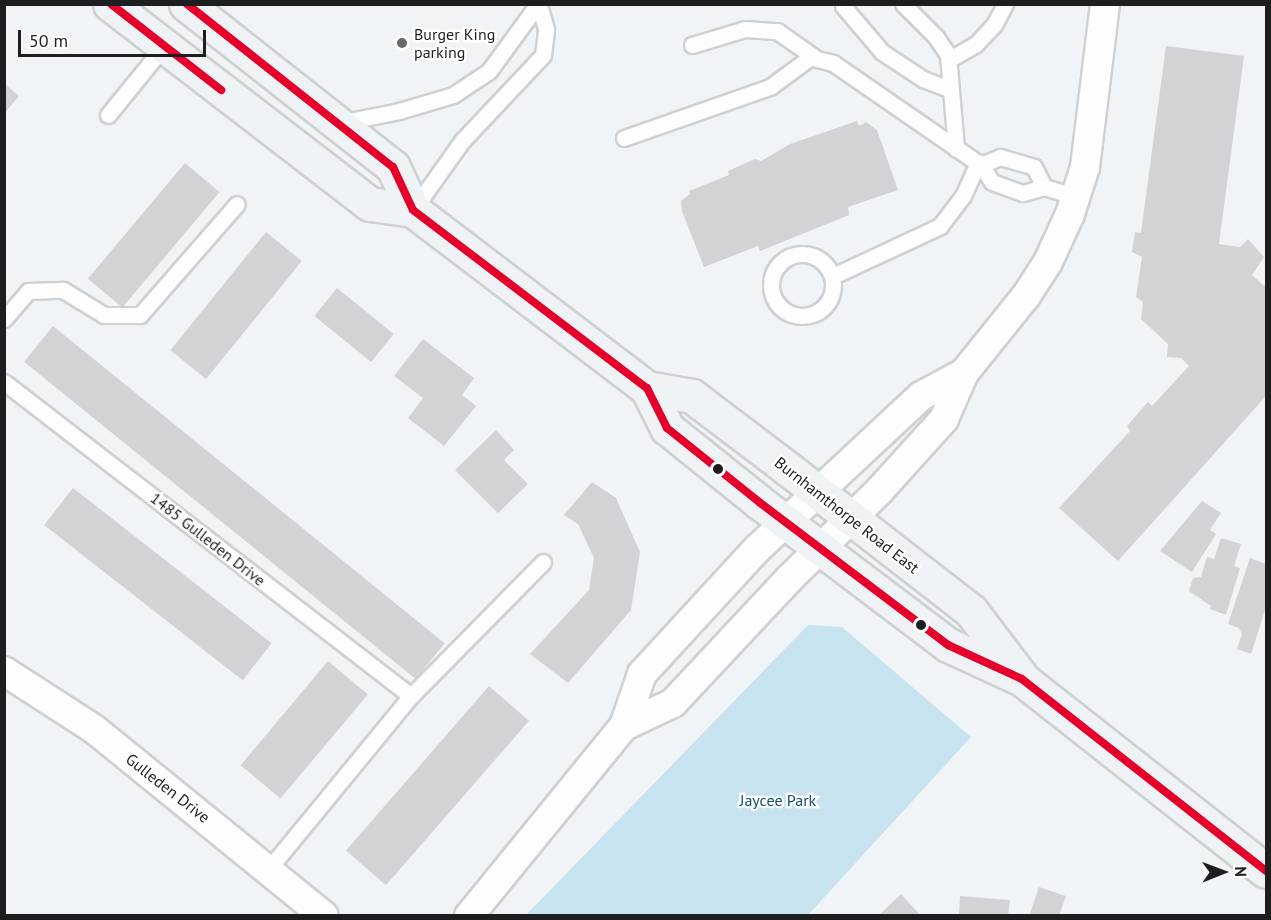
<!DOCTYPE html>
<style>
body{margin:0}
#map{position:relative;width:1271px;height:920px;overflow:hidden;background:#f1f4f6;font-family:"PT Sans",sans-serif}
div>[style]{position:absolute}
[style*='--x']{left:calc(var(--x)*1px);top:calc(var(--y)*1px);width:calc(var(--w)*1px);rotate:calc(var(--a)*1deg)}
.green>*{inset:0;background:#c8e3f0}
.building>*{inset:0;background:#d1d3d4;transform-origin:0 0}
.roads{filter:drop-shadow(2px 0 #ced0d2) drop-shadow(-2px 0 #ced0d2) drop-shadow(0 2px #ced0d2) drop-shadow(0 -2px #ced0d2)}
.service>*{height:15px;margin:-7.5px;padding:0 7.5px;transform-origin:7.5px;border-radius:7.5px;background:#fdfdfe}
.service>.ring{margin:-7.5px;padding:0;box-sizing:content-box;background:none;border:15px solid #fdfdfe;border-radius:50%}
.minor>*{height:28px;margin:-14px;padding:0 14px;transform-origin:14px;border-radius:14px;background:#fdfdfe}
.secondary>*{height:33px;margin:-16.5px;padding:0 16.5px;transform-origin:16.5px;border-radius:16.5px;background:#f0f3f5}
.bus-1>*{height:8px;margin:-4px;padding:0 4px;transform-origin:4px;border-radius:4px;background:#e4002b}
.dots>*{width:16px;height:16px;translate:-50% -50%;box-sizing:border-box;border:3px solid #fff;border-radius:50%}
span{translate:-50% -50%;white-space:nowrap;text-align:center;line-height:1.15;-webkit-text-stroke:4.5px #fff;paint-order:stroke}
.poi-label{font-size:16px;color:#1c1e1f}
.left{translate:0 -50%;text-align:left}
.street-label{font-size:16px;color:#1c1e1f}
.park-label{font-size:16px;color:#105068}
.frame{position:absolute;inset:0;border:6px solid #1c1e1f;pointer-events:none}
.north{position:absolute;left:1193px;top:842px;width:60px;height:60px;-webkit-text-stroke:4px #fff;paint-order:stroke;rotate:89deg;font-size:16px;font-weight:700;line-height:24px;text-align:center;color:#1c1e1f}
.north::after{content:'';display:block;margin:auto;width:21px;height:27px;background:#1c1e1f;clip-path:polygon(50% 0,100% 100%,50% 72%,0 100%)}
.scale{position:absolute;left:18px;top:30px;width:188px;height:27px;box-sizing:border-box;border:3px solid #1c1e1f;border-top:0;padding-left:8px;font-size:18px;line-height:21px;white-space:nowrap;color:#1c1e1f;-webkit-text-stroke:4px #fff;paint-order:stroke}
</style>
<div id="map">
<div class="green">
<i style="clip-path:polygon(808px 625px,842px 627px,971px 737px,808px 915px,526px 915px)"></i>
</div>
<div class="building">
<i style="clip-path:polygon(1166px 46px,1244px 56px,1219px 244px,1240px 247px,1248px 239px,1264px 257px,1252px 275px,1264px 286px,1266px 282px,1266px 396px,1118px 561px,1059px 508px,1130px 431px,1127px 426px,1148px 402px,1152px 406px,1189px 366px,1181px 358px,1167px 357px,1168px 344px,1141px 319px,1143px 302px,1136px 297px,1142px 257px,1132px 252px,1135px 232px,1141px 233px)"></i>
<i style="clip-path:polygon(4px 83px,19px 96px,4px 114px)"></i>
<i style="clip-path:polygon(857px 121px,859px 126px,866px 122px,877px 130px,898px 190px,848px 207px,849px 215px,760px 251px,758px 246px,704px 267px,682px 211px,681px 201px,690px 194px,689px 191px,729px 175px,728px 171px,755px 159px,761px 161px,790px 144px)"></i>
<i style="left:185px;top:163px;width:45px;height:151px;rotate:40deg"></i>
<i style="left:266px;top:232px;width:46px;height:152px;rotate:39deg"></i>
<i style="left:337px;top:288px;width:73px;height:36px;rotate:39deg"></i>
<i style="left:53px;top:326px;width:504px;height:46px;rotate:39deg"></i>
<i style="clip-path:polygon(423px 339px,474px 378px,462px 395px,476px 406px,444px 446px,408px 418px,423px 398px,394px 376px)"></i>
<i style="clip-path:polygon(496px 430px,514px 450px,504px 460px,528px 484px,498px 513px,455px 470px)"></i>
<i style="clip-path:polygon(592px 482px,616px 498px,640px 552px,631px 610px,568px 683px,530px 654px,589px 590px,594px 558px,578px 524px,564px 515px)"></i>
<i style="left:73px;top:488px;width:252px;height:47px;rotate:38deg"></i>
<i style="clip-path:polygon(1202px 501px,1221px 513px,1210px 530px,1216px 534px,1192px 572px,1160px 551px)"></i>
<i style="clip-path:polygon(1221px 538px,1241px 544px,1234px 566px,1240px 568px,1226px 615px,1210px 609px,1211px 606px,1189px 591px,1193px 578px,1201px 577px,1207px 557px,1214px 559px)"></i>
<i style="clip-path:polygon(1250px 558px,1266px 564px,1266px 607px,1251px 654px,1237px 649px,1242px 634px,1239px 628px,1228px 624px)"></i>
<i style="left:328px;top:661px;width:52px;height:136px;rotate:40deg"></i>
<i style="left:489px;top:686px;width:53px;height:218px;rotate:41deg"></i>
<i style="clip-path:polygon(1039px 887px,1066px 896px,1059px 916px,1029px 916px)"></i>
<i style="clip-path:polygon(901px 894px,921px 916px,878px 916px)"></i>
<i style="clip-path:polygon(960px 896px,1010px 900px,1008px 916px,959px 916px)"></i>
</div>
<div class="roads">
<div class="service">
<i style="--x:903;--y:4;--w:47;--a:45"></i>
<i style="--x:936;--y:37;--w:22;--a:56"></i>
<i style="--x:948;--y:55;--w:94;--a:85.1"></i>
<i style="--x:843;--y:6;--w:60;--a:49.7"></i>
<i style="--x:882;--y:52;--w:49;--a:33.4"></i>
<i style="--x:923;--y:79;--w:28;--a:21"></i>
<i style="--x:692;--y:45;--w:55;--a:-16.8"></i>
<i style="--x:745;--y:29;--w:32;--a:4"></i>
<i style="--x:777;--y:31;--w:49;--a:35"></i>
<i style="--x:817;--y:59;--w:16;--a:14"></i>
<i style="--x:833;--y:63;--w:180;--a:34.6"></i>
<i style="--x:981;--y:165;--w:20;--a:57"></i>
<i style="--x:992;--y:182;--w:33;--a:20"></i>
<i style="--x:1023;--y:193;--w:22;--a:-16"></i>
<i style="--x:1044;--y:187;--w:34;--a:17"></i>
<i style="--x:950;--y:59;--w:30;--a:-30"></i>
<i style="--x:976;--y:44;--w:26;--a:-47"></i>
<i style="--x:994;--y:25;--w:24;--a:-62"></i>
<i style="--x:108;--y:115;--w:89;--a:-50.9"></i>
<i style="--x:339;--y:123;--w:61;--a:-11.3"></i>
<i style="--x:399;--y:111;--w:56;--a:-16.5"></i>
<i style="--x:453;--y:95;--w:43;--a:-33.7"></i>
<i style="--x:489;--y:71;--w:83;--a:-53.8"></i>
<i style="--x:624;--y:138;--w:155;--a:-19.3"></i>
<i style="--x:770;--y:87;--w:52;--a:-36.4"></i>
<i style="--x:981;--y:165;--w:21;--a:-23"></i>
<i style="--x:1000;--y:157;--w:35;--a:16"></i>
<i style="--x:1034;--y:167;--w:22;--a:63"></i>
<i style="--x:413;--y:210;--w:85;--a:-54.6"></i>
<i style="--x:462;--y:141;--w:118;--a:-46.7"></i>
<i style="--x:543;--y:55;--w:26;--a:-83"></i>
<i style="--x:546;--y:29;--w:26;--a:-106"></i>
<i class="ring" style="left:771px;top:254px;width:47px;height:47px"></i>
<i style="--x:833;--y:276;--w:118;--a:-25"></i>
<i style="--x:940;--y:226;--w:38;--a:-53"></i>
<i style="--x:963;--y:196;--w:37;--a:-66"></i>
<i style="--x:4;--y:319;--w:37;--a:-49"></i>
<i style="--x:28;--y:291;--w:35;--a:-2"></i>
<i style="--x:63;--y:290;--w:48;--a:31.4"></i>
<i style="--x:104;--y:315;--w:36;--a:0"></i>
<i style="--x:140;--y:315;--w:147;--a:-48.9"></i>
<i style="--x:4;--y:382;--w:514;--a:37.65"></i>
<i style="--x:267;--y:871;--w:227;--a:-50.6"></i>
<i style="--x:411;--y:696;--w:188;--a:-45.4"></i>
</div>
<div class="minor">
<i style="--x:4;--y:671;--w:107;--a:32.8"></i>
<i style="--x:94;--y:729;--w:296;--a:39.1"></i>
<i style="--x:624;--y:726;--w:54;--a:-25.1"></i>
<i style="--x:673;--y:703;--w:171;--a:-46.9"></i>
<i style="--x:790;--y:578;--w:124;--a:-44.3"></i>
<i style="--x:879;--y:491;--w:97;--a:-47.9"></i>
<i style="--x:944;--y:419;--w:50;--a:-66.5"></i>
<i style="--x:964;--y:373;--w:99;--a:-51.2"></i>
<i style="--x:1026;--y:296;--w:40;--a:-57.1"></i>
<i style="--x:1048;--y:262;--w:53;--a:-65.4"></i>
<i style="--x:1070;--y:214;--w:49;--a:-72.3"></i>
<i style="--x:1085;--y:167;--w:164;--a:-83"></i>
<i style="--x:469;--y:916;--w:245;--a:-50.8"></i>
<i style="--x:624;--y:726;--w:55;--a:-70.9"></i>
<i style="--x:642;--y:674;--w:170;--a:-47.4"></i>
<i style="--x:757;--y:549;--w:224;--a:-43"></i>
<i style="--x:921;--y:396;--w:49;--a:-28.1"></i>
</div>
<div class="secondary">
<i style="--x:110;--y:4;--w:328;--a:37.6"></i>
<i style="--x:370;--y:204;--w:43;--a:7.9"></i>
<i style="--x:186;--y:4;--w:263;--a:38.2"></i>
<i style="--x:393;--y:167;--w:47;--a:65.1"></i>
<i style="--x:413;--y:210;--w:294;--a:37.3"></i>
<i style="--x:647;--y:388;--w:45;--a:63.4"></i>
<i style="--x:667;--y:428;--w:118;--a:38.8"></i>
<i style="--x:759;--y:502;--w:237;--a:37.1"></i>
<i style="--x:948;--y:645;--w:81;--a:24.7"></i>
<i style="--x:1022;--y:679;--w:310;--a:38.2"></i>
<i style="--x:647;--y:388;--w:46;--a:10.1"></i>
<i style="--x:692;--y:396;--w:121;--a:37.2"></i>
<i style="--x:788;--y:469;--w:232;--a:37.8"></i>
<i style="--x:971;--y:611;--w:81;--a:52.6"></i>
</div>
</div>
<div class="bus-1">
<i style="--x:111;--y:4;--w:140;--a:38"></i>
<i style="--x:187;--y:4;--w:263;--a:38.4"></i>
<i style="--x:393;--y:167;--w:47;--a:65.1"></i>
<i style="--x:413;--y:210;--w:294;--a:37.3"></i>
<i style="--x:647;--y:388;--w:45;--a:63.4"></i>
<i style="--x:667;--y:428;--w:118;--a:38.8"></i>
<i style="--x:759;--y:502;--w:237;--a:37.1"></i>
<i style="--x:948;--y:645;--w:81;--a:24.7"></i>
<i style="--x:1022;--y:679;--w:310;--a:38.2"></i>
</div>
<div class="dots">
<i style="left:402px;top:43px;background:#67696a"></i>
<i style="left:718px;top:469px;background:#1c1e1f"></i>
<i style="left:921px;top:625px;background:#1c1e1f"></i>
</div>
<div class="poi-label">
<span class="left" style="left:414px;top:43px">Burger King<br>parking</span>
</div>
<div class="street-label">
<span style="left:847px;top:515px;rotate:38deg">Burnhamthorpe Road East</span>
<span style="left:208px;top:539px;rotate:38deg">1485 Gulleden Drive</span>
<span style="left:168px;top:788px;rotate:38deg">Gulleden Drive</span>
</div>
<div class="park-label">
<span style="left:778px;top:800px">Jaycee Park</span>
</div>
<div class="frame"></div>
<div class="north">N</div>
<div class="scale">50 m</div>
</div>
